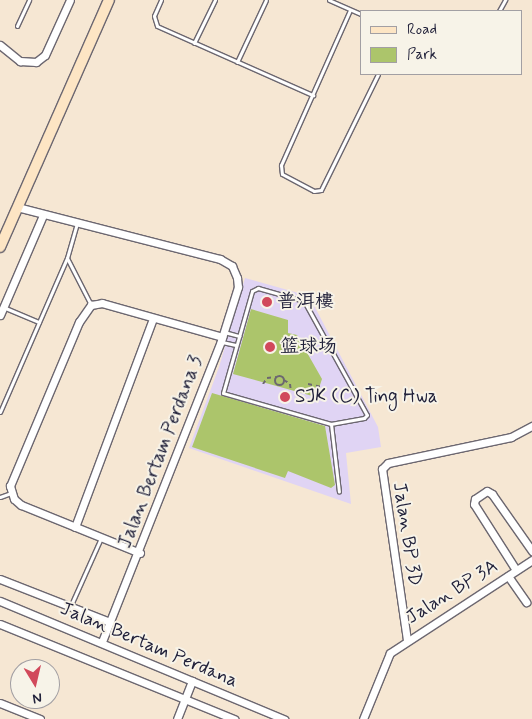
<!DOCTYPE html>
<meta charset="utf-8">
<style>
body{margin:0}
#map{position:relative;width:532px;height:719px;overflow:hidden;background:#f6e7d3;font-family:Mynerve,"LXGW WenKai TC",sans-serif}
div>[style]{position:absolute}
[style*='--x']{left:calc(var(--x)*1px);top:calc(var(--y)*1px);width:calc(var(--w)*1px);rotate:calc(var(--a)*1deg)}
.built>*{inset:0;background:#e0d4f4}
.green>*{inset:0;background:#acc56b}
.path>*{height:2px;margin-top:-1px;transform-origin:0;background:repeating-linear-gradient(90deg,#6c6770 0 4px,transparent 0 8px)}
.path>.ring{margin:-1px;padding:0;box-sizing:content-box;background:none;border:2px solid #6c6770;border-radius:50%}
.roads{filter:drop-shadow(1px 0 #6c6770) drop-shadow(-1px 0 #6c6770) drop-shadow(0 1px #6c6770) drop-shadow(0 -1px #6c6770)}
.service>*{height:3px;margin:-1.5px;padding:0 1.5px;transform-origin:1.5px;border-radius:1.5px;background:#fff}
.minor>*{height:7px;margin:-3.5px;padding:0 3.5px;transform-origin:3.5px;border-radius:3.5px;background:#fff}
.secondary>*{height:10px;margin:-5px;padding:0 5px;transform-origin:5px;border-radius:5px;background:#fde5c4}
.dots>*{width:14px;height:14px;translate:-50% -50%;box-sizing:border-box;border:2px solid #f7f3e8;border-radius:50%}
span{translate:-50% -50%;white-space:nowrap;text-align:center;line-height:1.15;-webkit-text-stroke:4px #f7f3e8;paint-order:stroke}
.poi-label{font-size:19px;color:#22223b}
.left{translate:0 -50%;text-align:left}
.street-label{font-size:19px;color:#22223b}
.legend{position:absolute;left:360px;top:10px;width:162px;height:65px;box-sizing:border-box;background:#f7f3e8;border:1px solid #a29fa3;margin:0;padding:6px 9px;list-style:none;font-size:15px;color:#22223b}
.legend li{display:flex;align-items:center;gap:10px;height:25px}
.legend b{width:25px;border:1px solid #a29fa3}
.north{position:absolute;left:10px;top:659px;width:50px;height:50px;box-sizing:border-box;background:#f7f3e8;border:1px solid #a29fa3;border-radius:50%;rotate:171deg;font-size:14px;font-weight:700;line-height:20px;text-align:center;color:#22223b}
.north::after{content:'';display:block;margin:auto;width:18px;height:22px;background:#d1495b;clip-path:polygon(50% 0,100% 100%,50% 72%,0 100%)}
</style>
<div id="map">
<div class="built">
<i style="clip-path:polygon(245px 278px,309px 296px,378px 427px,381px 447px,346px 453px,351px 504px,189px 448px,219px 367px)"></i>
</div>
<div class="green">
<i style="clip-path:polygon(251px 309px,288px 320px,288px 333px,297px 335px,322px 379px,316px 397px,233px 374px)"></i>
<i style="clip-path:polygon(212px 393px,325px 426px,335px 485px,331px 488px,288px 471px,285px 478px,192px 447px)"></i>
</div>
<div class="path">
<i class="ring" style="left:274.5px;top:375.5px;width:7px;height:7px"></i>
<i style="--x:284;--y:380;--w:7;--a:34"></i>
<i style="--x:290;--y:384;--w:8;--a:83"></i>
<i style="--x:263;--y:384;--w:7;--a:-56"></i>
<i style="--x:267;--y:378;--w:9;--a:-6"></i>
<i style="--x:308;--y:384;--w:14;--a:12"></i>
</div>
<div class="roads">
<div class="service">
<i style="--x:161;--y:0;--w:17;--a:114"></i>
<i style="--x:154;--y:16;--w:10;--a:73"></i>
<i style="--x:157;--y:26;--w:171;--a:23.9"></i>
<i style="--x:329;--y:0;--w:35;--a:24"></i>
<i style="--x:350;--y:10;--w:170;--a:114"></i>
<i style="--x:281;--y:165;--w:9;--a:84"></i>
<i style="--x:282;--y:174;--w:36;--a:28"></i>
<i style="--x:314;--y:191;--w:7;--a:-8"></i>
<i style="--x:321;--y:190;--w:129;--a:-63.8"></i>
<i style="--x:499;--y:11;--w:13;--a:-61"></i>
<i style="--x:17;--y:26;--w:29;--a:-65"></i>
<i style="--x:194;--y:43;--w:48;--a:-64"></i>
<i style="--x:237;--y:62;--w:68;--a:-64.9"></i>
<i style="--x:67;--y:258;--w:53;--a:62.9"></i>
<i style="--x:258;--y:288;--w:48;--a:15.8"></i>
<i style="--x:304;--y:301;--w:130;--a:61.1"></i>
<i style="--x:367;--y:415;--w:4;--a:135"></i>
<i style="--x:364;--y:418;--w:34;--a:170"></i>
<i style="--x:331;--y:424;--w:112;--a:-164"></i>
<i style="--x:223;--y:393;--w:106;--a:-74.1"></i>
<i style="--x:252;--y:291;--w:7;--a:-27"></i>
<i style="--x:3;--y:307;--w:39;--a:23"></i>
<i style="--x:224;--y:332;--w:16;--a:15"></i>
<i style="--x:222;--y:342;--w:14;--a:12"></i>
<i style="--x:0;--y:412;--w:168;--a:-66.5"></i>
<i style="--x:67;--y:258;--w:35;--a:-74"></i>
<i style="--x:331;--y:424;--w:68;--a:83.3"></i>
<i style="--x:0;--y:497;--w:12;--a:-20"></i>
<i style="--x:71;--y:605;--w:73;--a:-65.9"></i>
</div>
<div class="minor">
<i style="--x:0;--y:45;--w:26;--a:39"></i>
<i style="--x:20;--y:61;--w:16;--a:4"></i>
<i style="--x:36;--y:62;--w:11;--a:-38"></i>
<i style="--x:45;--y:55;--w:60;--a:-65.6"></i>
<i style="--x:17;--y:207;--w:210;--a:14.4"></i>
<i style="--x:220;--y:259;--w:14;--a:30"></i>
<i style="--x:232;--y:266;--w:13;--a:67"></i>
<i style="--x:237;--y:278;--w:9;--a:84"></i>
<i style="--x:238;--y:287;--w:57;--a:107.5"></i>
<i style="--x:221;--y:341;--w:324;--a:111.6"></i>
<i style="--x:0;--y:315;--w:109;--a:-66.7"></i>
<i style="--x:75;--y:527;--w:223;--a:-69.5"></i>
<i style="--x:140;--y:553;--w:128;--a:-158"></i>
<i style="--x:21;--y:505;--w:9;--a:-139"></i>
<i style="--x:14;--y:499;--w:14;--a:-107"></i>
<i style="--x:10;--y:486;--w:178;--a:-67.2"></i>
<i style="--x:79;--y:322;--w:21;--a:-55"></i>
<i style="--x:91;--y:305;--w:11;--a:-10"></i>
<i style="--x:102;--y:303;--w:125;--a:15.8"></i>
<i style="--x:516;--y:570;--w:78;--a:-122.5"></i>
<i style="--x:474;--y:504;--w:5;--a:-79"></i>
<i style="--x:475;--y:499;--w:14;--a:-34"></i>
<i style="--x:487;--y:491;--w:6;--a:31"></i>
<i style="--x:492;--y:494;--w:70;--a:54.9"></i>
<i style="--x:508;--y:576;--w:32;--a:55"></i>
<i style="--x:0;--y:579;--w:118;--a:21.4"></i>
<i style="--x:0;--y:601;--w:308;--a:22.6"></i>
<i style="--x:0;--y:624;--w:253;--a:22.1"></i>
<i style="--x:407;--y:640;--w:173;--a:-98.3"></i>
<i style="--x:382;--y:469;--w:8;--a:-45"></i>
<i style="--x:388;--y:463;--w:126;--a:-11.9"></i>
<i style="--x:511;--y:437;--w:24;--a:-28"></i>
<i style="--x:0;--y:703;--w:43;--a:21.8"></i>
<i style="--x:177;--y:719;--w:41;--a:-68.5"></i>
<i style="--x:363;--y:719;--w:71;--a:-67.8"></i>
<i style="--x:390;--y:653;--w:170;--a:-33.2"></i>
</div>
<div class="secondary">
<i style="--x:0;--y:247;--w:270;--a:-66.2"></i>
</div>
</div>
<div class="dots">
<i style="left:267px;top:302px;background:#d1495b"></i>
<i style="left:270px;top:347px;background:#d1495b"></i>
<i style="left:285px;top:397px;background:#d1495b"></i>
</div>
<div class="poi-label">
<span class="left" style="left:277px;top:302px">普洱樓</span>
<span class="left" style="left:280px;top:347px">篮球场</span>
<span class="left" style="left:295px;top:397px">SJK (C) Ting Hwa</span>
</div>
<div class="street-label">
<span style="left:161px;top:452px;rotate:-69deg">Jalan Bertam Perdana 3</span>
<span style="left:407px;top:534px;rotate:81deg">Jalan BP 3D</span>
<span style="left:452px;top:592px;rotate:-32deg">Jalan BP 3A</span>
<span style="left:149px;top:645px;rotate:23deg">Jalan Bertam Perdana</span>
</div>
<ul class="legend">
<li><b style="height:6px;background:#fde5c4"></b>Road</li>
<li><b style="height:14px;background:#acc56b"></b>Park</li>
</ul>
<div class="north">N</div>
</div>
